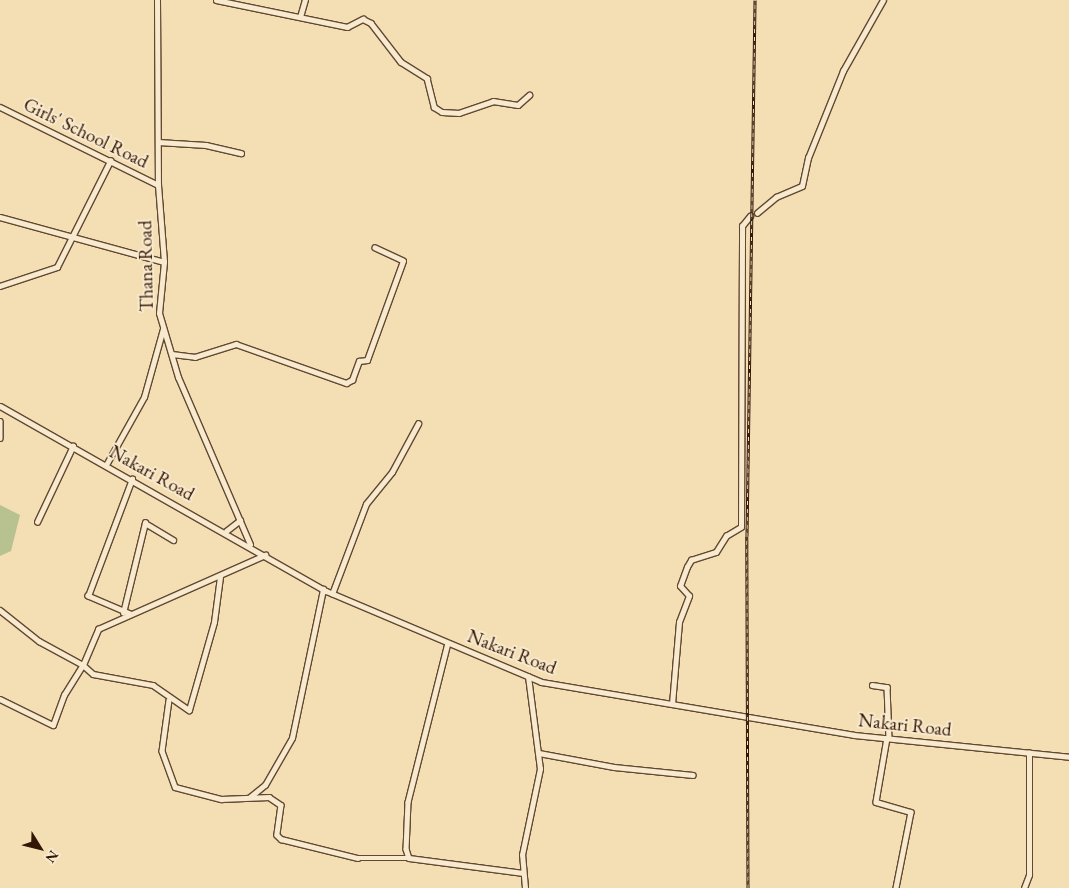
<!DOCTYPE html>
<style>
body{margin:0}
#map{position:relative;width:1069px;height:888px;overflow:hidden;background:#f4deb4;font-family:"EB Garamond",serif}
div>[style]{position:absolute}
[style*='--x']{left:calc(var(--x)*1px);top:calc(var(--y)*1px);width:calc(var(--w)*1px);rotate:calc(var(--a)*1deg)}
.green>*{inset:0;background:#b7c290}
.roads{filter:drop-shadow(1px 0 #634831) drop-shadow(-1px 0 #634831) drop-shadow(0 1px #634831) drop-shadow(0 -1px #634831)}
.minor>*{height:4.5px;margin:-2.25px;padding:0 2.25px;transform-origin:2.25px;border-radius:2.25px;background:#f8eace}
.tertiary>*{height:5px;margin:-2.5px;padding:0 2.5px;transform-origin:2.5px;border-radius:2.5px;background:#f8eace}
.rail>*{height:3px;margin-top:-1.5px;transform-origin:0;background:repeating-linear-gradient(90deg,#f8eace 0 4px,#331605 0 8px);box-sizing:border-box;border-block:1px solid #331605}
span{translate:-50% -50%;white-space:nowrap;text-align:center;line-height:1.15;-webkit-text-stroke:4px #f8eace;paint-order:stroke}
.street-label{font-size:19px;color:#331605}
.north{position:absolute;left:15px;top:823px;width:50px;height:50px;-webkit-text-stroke:4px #f8eace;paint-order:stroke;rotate:126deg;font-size:14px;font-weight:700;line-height:20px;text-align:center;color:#331605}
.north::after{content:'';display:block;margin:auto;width:18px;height:22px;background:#331605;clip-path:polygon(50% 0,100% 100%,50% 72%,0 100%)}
</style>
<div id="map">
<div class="green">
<i style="clip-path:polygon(0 505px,20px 515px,11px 551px,0 556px)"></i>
</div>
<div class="roads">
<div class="minor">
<i style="--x:300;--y:17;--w:18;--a:-74"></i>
<i style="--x:347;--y:27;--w:18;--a:-27"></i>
<i style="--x:363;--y:19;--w:9;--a:27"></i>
<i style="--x:371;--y:23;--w:49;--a:52.4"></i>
<i style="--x:401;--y:62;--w:31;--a:32"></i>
<i style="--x:427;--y:78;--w:30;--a:76"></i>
<i style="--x:434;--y:107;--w:9;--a:32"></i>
<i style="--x:442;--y:112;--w:17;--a:3"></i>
<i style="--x:459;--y:113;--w:36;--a:-19"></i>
<i style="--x:493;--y:101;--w:25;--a:9"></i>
<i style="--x:518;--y:105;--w:15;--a:-42"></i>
<i style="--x:158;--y:142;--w:48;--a:3.6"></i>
<i style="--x:206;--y:145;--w:36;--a:13"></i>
<i style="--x:757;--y:213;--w:25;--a:-40"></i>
<i style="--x:776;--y:197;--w:28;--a:-23"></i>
<i style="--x:802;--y:186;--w:29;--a:-78"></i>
<i style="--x:808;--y:158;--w:94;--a:-68.1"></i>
<i style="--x:843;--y:71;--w:81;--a:-60.6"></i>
<i style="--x:0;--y:217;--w:170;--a:15.3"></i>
<i style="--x:0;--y:286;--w:60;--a:-18.4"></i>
<i style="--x:57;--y:267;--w:119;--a:-63.4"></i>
<i style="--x:172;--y:354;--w:23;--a:7"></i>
<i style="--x:195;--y:357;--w:43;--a:-17.6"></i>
<i style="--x:236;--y:344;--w:117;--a:19.5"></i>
<i style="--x:346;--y:383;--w:7;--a:-27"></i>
<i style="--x:352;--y:380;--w:20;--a:-70"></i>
<i style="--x:359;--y:361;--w:8;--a:-7"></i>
<i style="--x:367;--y:360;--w:105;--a:-70"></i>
<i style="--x:403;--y:261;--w:31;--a:-155"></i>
<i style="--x:0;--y:421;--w:17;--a:90"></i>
<i style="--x:106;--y:465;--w:78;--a:-60.8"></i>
<i style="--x:144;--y:397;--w:71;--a:-74.4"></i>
<i style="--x:37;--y:522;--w:84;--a:-64.7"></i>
<i style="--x:332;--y:594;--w:96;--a:-69.3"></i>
<i style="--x:366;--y:504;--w:41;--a:-50.9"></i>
<i style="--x:392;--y:472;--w:55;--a:-61.6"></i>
<i style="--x:0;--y:610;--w:50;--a:38.5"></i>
<i style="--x:39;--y:641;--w:50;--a:28.6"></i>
<i style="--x:83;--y:665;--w:39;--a:-67"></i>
<i style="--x:98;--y:629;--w:183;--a:-23.9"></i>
<i style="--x:123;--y:613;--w:93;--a:-76.3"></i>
<i style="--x:145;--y:523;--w:33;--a:31"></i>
<i style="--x:130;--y:614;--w:46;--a:-156.8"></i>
<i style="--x:88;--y:596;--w:125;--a:-69.4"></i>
<i style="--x:448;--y:643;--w:164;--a:104.1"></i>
<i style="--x:408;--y:802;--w:47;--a:92.4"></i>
<i style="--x:406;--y:849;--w:9;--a:72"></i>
<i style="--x:409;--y:858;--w:115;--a:7.5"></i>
<i style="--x:872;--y:685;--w:15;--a:8"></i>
<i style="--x:887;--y:687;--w:51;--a:87.8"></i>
<i style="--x:0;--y:699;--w:59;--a:26.1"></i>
<i style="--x:53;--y:725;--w:32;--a:-70"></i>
<i style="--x:64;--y:695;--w:36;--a:-58"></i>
<i style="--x:83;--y:665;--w:13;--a:42"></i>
<i style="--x:93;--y:674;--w:61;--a:10.4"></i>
<i style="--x:153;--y:685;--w:44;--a:34.8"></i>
<i style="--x:189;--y:710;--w:91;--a:-74.1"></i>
<i style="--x:214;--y:622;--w:45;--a:-82.4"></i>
<i style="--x:169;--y:700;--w:51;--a:97.8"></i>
<i style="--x:162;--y:751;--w:38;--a:70"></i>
<i style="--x:175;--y:787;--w:48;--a:14.6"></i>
<i style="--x:221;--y:799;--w:48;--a:-2.4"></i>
<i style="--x:269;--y:797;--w:14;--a:34"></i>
<i style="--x:281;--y:805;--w:30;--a:98"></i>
<i style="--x:277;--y:835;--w:6;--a:45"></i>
<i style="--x:281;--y:839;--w:79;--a:13.9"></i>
<i style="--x:358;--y:858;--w:51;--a:0"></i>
<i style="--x:672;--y:704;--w:82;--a:-85.1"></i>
<i style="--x:679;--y:622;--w:28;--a:-69"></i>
<i style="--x:689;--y:596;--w:13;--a:-132"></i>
<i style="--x:680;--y:586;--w:20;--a:-70"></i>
<i style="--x:687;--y:567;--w:8;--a:-60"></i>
<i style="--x:691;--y:560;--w:26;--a:-18"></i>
<i style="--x:716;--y:552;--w:19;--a:-58"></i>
<i style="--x:726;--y:536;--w:17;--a:-31"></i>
<i style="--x:741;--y:527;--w:301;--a:-89.8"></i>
<i style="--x:742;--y:226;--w:13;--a:-51"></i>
<i style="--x:887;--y:738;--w:65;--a:99.8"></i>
<i style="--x:876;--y:802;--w:36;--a:16"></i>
<i style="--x:911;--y:812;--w:77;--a:101.2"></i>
<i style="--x:539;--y:753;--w:76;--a:10.6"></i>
<i style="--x:614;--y:767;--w:79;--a:5.8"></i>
<i style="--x:250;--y:797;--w:19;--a:-39"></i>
<i style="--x:265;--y:785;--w:54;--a:-60.1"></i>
<i style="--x:292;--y:738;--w:152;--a:-78.2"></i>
<i style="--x:525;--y:888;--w:33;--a:-95"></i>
<i style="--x:522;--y:855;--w:88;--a:-78.2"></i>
<i style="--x:540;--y:769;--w:93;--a:-97.4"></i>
<i style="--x:1024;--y:888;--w:14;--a:-69"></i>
<i style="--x:1029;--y:875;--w:122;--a:-90"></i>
</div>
<div class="tertiary">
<i style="--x:157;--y:0;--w:185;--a:89.7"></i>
<i style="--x:158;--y:185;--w:77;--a:85.5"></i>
<i style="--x:164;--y:262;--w:51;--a:95.6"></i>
<i style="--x:159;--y:313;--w:67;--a:73.5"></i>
<i style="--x:178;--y:377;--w:182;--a:66.7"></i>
<i style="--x:216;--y:0;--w:134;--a:11.6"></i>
<i style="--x:0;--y:107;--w:176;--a:26.3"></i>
<i style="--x:0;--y:406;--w:375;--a:29.6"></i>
<i style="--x:326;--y:591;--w:233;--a:22.9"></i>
<i style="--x:541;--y:682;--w:317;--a:9.6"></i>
<i style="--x:854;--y:735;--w:216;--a:5.8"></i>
<i style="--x:226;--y:531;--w:18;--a:-38"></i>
</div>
</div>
<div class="rail">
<i style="--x:748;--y:888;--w:352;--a:-90.2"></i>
<i style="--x:747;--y:536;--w:536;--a:-89.14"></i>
</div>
<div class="street-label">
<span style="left:86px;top:133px;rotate:26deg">Girls' School Road</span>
<span style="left:146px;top:266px;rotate:-91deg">Thana Road</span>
<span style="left:152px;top:473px;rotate:29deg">Nakari Road</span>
<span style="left:512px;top:652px;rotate:21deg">Nakari Road</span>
<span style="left:905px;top:725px;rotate:6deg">Nakari Road</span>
</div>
<div class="north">N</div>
</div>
